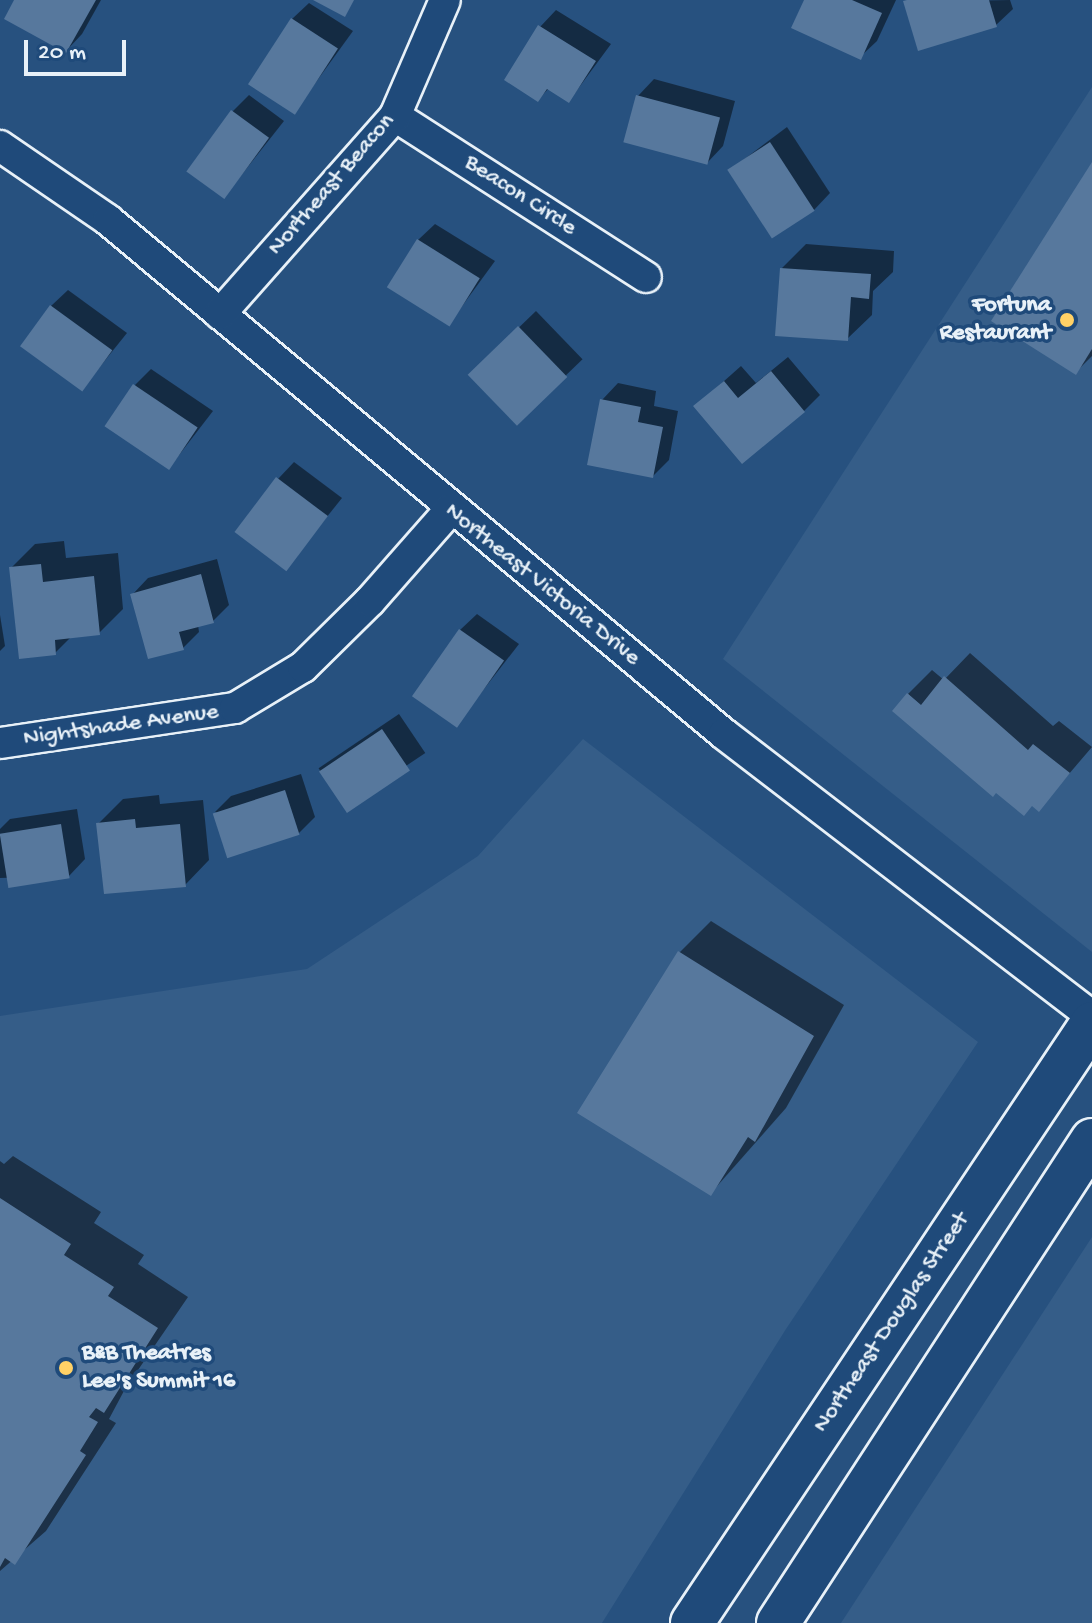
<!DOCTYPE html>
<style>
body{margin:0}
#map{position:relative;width:1092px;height:1623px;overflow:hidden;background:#27517f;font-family:"Gochi Hand",sans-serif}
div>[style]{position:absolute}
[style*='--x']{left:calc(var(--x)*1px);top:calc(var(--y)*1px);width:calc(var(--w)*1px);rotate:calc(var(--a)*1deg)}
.built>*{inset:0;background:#355d88}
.shadow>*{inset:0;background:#0007;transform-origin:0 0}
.building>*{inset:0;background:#57789d;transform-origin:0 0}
.roads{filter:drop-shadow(2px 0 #e8f1f8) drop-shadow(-2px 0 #e8f1f8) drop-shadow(0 2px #e8f1f8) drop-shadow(0 -2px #e8f1f8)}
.minor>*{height:30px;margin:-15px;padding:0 15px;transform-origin:15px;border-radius:15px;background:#1f4a7a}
.secondary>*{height:42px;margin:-21px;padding:0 21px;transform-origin:21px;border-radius:21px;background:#1f4a7a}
.dots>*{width:22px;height:22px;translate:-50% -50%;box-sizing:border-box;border:4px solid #1f4a7a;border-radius:50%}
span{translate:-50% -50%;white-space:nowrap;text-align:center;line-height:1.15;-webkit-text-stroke:7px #1f4a7a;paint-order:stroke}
.street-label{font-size:24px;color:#e8f1f8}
.poi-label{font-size:24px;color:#e8f1f8;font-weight:700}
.right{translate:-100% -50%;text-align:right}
.left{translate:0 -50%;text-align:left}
.scale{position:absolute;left:24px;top:40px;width:102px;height:36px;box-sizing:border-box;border:4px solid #e8f1f8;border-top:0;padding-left:10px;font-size:24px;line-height:28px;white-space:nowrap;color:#e8f1f8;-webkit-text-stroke:6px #1f4a7a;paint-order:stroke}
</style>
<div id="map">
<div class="built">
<i style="clip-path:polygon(1092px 87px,1092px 952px,723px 659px)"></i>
<i style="clip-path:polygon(583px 739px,978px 1042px,786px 1329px,602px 1623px,0 1623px,0 1016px,307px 969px,478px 856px)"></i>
<i style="clip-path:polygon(1092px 1237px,1092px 1623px,841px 1623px)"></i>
</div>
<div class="shadow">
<i style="clip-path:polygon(16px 0,101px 0,82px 34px,66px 51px)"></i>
<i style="clip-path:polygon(806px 0,896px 0,877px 41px,860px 57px)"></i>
<i style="clip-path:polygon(1010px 0,1013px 9px,996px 25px,905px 2px)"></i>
<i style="clip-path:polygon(309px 3px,353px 31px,295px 111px,292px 19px)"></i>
<i style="clip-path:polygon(556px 10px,611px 44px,569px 101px,549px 88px,538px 100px,540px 27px)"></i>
<i style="clip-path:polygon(654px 79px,735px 101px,723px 146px,707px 163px,638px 96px)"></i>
<i style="clip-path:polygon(249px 95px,284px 121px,224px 197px,233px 111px)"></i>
<i style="clip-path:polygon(787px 127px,830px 193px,814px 210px,730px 170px)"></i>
<i style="clip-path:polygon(1092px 166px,1092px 356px,1076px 372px)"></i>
<i style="clip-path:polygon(435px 224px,495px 261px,449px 324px,418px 240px)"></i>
<i style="clip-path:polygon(806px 244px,894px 251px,893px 272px,873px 291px,872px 315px,847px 339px,782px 268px)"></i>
<i style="clip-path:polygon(68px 290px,127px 333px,82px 389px,51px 306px)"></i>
<i style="left:536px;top:311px;width:67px;height:91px;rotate:46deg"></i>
<i style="clip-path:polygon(788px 357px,820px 395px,804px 411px,696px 406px,741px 366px,756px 383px)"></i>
<i style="clip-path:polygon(151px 369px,213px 411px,169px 468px,135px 385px)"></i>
<i style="clip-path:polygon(618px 383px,656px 391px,654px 406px,678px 411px,669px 460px,653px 476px,602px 400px)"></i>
<i style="clip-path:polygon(294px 462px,342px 498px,286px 568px,278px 479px)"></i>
<i style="clip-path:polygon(64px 541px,66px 558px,118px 553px,123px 609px,99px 633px,72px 636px,55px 653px,11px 568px,35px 544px)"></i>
<i style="clip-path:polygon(217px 559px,229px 605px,213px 621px,198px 625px,199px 632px,183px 648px,132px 595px,148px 578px)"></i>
<i style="clip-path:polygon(477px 614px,519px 644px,456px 725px,460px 630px)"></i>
<i style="clip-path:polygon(0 615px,5px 646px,0 651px)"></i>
<i style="clip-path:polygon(970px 653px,1053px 726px,1059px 721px,1092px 747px,1039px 809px,908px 694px,932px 670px,944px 680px)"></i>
<i style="left:399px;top:714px;width:47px;height:97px;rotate:56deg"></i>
<i style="clip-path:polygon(301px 774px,315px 817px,298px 834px,215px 812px,231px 796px)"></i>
<i style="clip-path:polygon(159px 795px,160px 804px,203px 800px,209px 860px,185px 885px,99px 823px,123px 799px)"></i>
<i style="clip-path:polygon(77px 809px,85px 859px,69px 876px,0 878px,0 829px,10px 819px)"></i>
<i style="clip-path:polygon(711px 921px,844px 1005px,786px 1108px,711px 1193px,679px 953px)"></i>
<i style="clip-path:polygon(13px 1156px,101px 1212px,94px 1223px,144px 1255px,138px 1264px,188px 1297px,125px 1389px,109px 1419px,116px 1423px,46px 1531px,0 1571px,0 1161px,4px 1164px)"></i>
</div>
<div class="building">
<i style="clip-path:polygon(14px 0,96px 0,66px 53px,4px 19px)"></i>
<i style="clip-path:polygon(313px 0,354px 0,345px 17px)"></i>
<i style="clip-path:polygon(804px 0,852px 0,882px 13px,861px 60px,791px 28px)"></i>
<i style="clip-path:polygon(907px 0,989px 0,997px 27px,918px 51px,903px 1px)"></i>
<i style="left:291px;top:18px;width:56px;height:79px;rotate:33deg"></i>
<i style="clip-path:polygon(538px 25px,596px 61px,569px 103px,547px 89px,538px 102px,504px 80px)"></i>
<i style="left:636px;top:95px;width:87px;height:49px;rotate:15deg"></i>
<i style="left:231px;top:110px;width:47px;height:76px;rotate:36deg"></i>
<i style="left:770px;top:142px;width:82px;height:51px;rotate:57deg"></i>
<i style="clip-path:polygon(1092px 162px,1092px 349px,1076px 375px,991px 321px)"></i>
<i style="left:417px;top:239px;width:74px;height:57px;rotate:32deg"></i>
<i style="clip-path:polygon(780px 268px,871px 274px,869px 299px,851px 297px,848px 341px,775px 336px)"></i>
<i style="left:50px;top:305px;width:77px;height:51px;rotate:36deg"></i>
<i style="left:518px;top:326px;width:71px;height:70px;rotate:46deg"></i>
<i style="clip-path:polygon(771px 371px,805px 412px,742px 464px,693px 406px,724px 381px,738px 398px)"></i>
<i style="left:133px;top:384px;width:78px;height:51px;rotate:34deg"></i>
<i style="clip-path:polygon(600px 399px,641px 407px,638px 422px,663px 427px,653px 478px,587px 465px)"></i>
<i style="left:276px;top:477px;width:65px;height:69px;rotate:37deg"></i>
<i style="clip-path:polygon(41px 564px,43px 582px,94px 576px,100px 635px,55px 640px,56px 655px,19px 659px,9px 567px)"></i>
<i style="clip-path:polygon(201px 574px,214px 623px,179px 632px,184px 650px,148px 659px,130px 594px)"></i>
<i style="left:459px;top:629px;width:55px;height:82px;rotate:35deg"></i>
<i style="clip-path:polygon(944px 676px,1028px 750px,1033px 744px,1070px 773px,1039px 812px,1032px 806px,1024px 816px,996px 793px,993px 797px,892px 711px,907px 693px,921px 705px)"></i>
<i style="left:382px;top:729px;width:50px;height:76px;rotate:56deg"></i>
<i style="left:285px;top:790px;width:47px;height:76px;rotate:72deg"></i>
<i style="clip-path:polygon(135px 819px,136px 828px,180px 824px,186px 887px,104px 894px,96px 823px)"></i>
<i style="left:61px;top:824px;width:55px;height:62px;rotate:81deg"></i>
<i style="clip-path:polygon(678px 951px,814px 1036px,755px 1142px,748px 1137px,711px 1196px,577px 1113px)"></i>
<i style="clip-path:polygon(0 1198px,71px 1244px,64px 1255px,114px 1287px,108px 1296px,158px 1328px,104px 1413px,96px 1408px,89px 1417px,98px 1422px,80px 1451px,86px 1455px,15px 1565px,5px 1558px,0 1567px)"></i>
</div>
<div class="roads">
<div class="minor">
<i style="--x:395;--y:116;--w:298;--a:32.7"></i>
<i style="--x:0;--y:146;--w:131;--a:34.4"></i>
<i style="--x:108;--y:220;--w:802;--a:39.84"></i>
<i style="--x:724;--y:734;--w:464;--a:37.5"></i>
<i style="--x:220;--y:314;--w:264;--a:-48.5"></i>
<i style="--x:395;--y:116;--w:126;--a:-66.7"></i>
<i style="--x:0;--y:743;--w:238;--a:-8.5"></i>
<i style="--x:235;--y:708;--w:79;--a:-31.1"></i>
<i style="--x:303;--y:667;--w:94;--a:-44.6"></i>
<i style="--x:370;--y:601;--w:121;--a:-48.7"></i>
</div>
<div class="secondary">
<i style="--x:692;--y:1623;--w:721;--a:-56.31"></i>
<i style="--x:778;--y:1623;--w:576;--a:-56.97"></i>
</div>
</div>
<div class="dots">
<i style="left:1067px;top:320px;background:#ffd166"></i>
<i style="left:66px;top:1368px;background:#ffd166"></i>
</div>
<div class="street-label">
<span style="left:332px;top:185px;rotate:-49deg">Northeast Beacon</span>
<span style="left:520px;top:196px;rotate:33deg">Beacon Circle</span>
<span style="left:542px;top:585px;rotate:39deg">Northeast Victoria Drive</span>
<span style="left:121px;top:726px;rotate:-8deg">Nightshade Avenue</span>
<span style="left:892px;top:1323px;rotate:-56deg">Northeast Douglas Street</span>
</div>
<div class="poi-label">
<span class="right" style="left:1051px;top:320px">Fortuna<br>Restaurant</span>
<span class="left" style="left:82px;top:1368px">B&amp;B Theatres<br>Lee's Summit 16</span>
</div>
<div class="scale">20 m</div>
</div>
